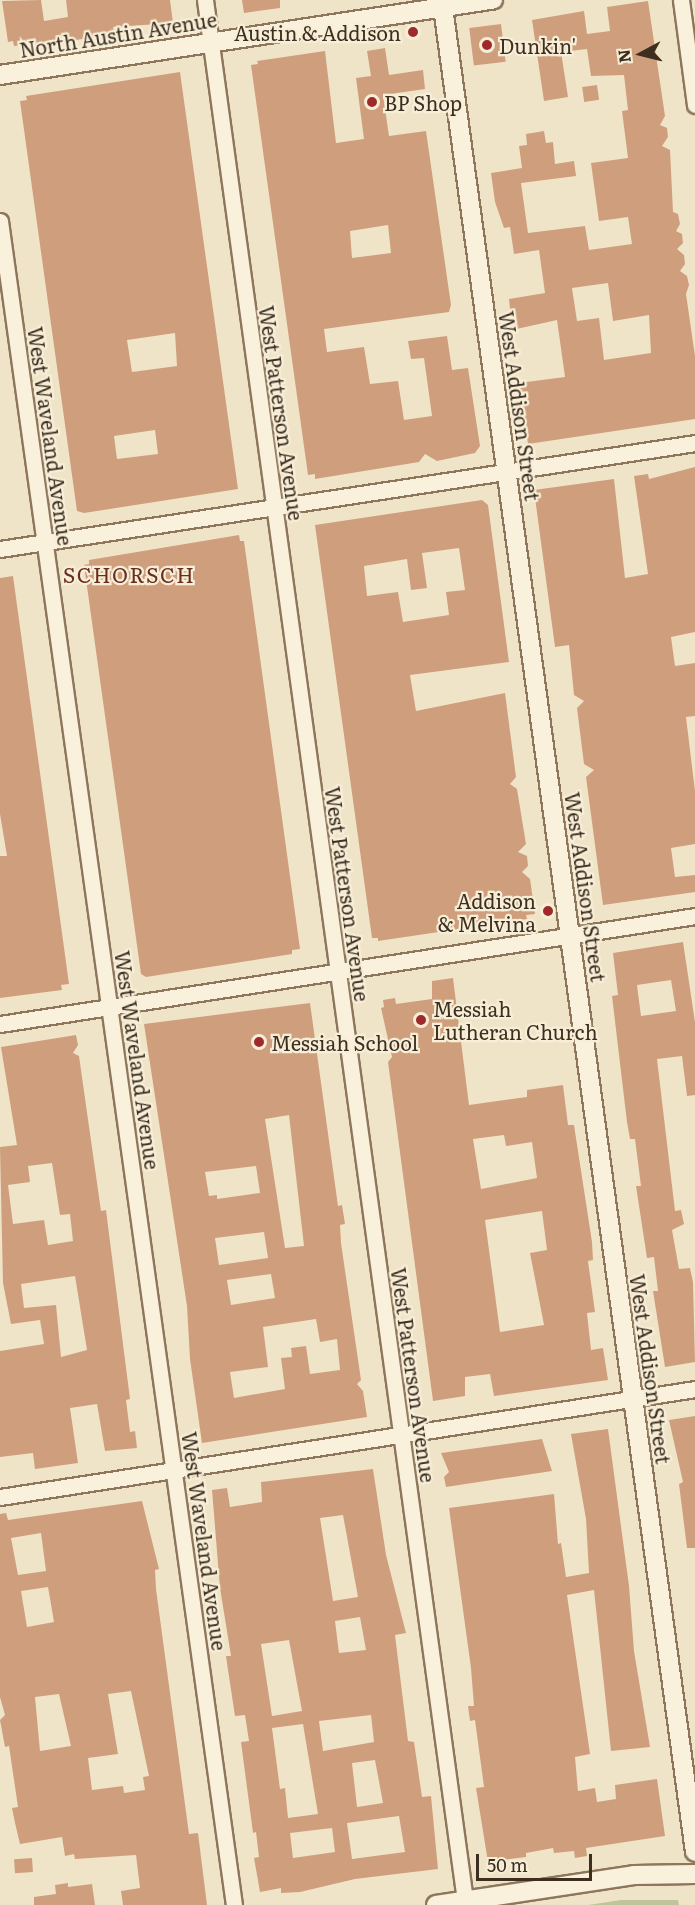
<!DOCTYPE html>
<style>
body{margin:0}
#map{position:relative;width:695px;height:1905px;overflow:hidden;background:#f0e4c8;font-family:Literata,serif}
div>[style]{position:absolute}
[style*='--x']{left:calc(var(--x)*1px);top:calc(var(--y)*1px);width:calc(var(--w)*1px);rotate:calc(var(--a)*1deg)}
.cemetery>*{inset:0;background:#bfc49a}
.building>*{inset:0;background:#cf9f7d;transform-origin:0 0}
.roads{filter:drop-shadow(2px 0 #8d765c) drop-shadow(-2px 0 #8d765c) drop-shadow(0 2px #8d765c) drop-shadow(0 -2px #8d765c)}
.minor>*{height:15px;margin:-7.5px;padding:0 7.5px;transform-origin:7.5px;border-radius:7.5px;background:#faf1dc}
.tertiary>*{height:18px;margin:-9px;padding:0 9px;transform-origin:9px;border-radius:9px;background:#faf1dc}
.dots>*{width:16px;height:16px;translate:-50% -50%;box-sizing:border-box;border:3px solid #f7eed8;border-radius:50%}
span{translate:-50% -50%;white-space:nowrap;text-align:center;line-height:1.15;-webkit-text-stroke:4.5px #f7eed8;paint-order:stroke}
.poi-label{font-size:20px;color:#3d2e20}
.right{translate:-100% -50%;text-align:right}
.left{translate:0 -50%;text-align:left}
.street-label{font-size:20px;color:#3d2e20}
.neighbourhood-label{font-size:21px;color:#6b2e1e;letter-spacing:1.5px}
.north{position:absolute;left:611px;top:24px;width:60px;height:60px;-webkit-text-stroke:4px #f7eed8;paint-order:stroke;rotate:263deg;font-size:16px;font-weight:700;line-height:24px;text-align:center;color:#3d2e20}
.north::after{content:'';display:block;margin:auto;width:21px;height:27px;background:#3d2e20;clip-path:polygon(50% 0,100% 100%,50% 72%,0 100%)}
.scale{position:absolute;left:476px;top:1854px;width:116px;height:27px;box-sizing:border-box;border:3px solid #3d2e20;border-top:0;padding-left:8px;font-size:18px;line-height:21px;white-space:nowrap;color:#3d2e20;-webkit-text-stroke:4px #f7eed8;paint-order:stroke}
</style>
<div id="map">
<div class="cemetery">
<i style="clip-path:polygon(621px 1900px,678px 1900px,679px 1905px,588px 1905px)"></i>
</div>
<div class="building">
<i style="clip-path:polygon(41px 0,44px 21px,68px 17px,66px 0,170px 0,173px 23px,113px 27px,114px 33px,71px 41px,14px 46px,13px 41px,8px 42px,2px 1px)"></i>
<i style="clip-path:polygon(242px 0,280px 0,280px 8px,244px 13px)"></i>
<i style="clip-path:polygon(evenodd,648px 1px,665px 116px,660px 125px,667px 128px,668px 137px,662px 146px,670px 150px,673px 212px,678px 214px,680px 224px,676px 231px,682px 234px,683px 243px,677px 249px,684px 255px,685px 264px,680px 271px,687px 276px,689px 285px,686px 294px,695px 356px,695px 419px,528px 444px,519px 383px,565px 377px,557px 320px,512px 330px,509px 299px,545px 293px,539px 250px,514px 254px,510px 227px,504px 228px,495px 202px,491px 173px,522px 168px,519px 146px,527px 145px,526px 134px,544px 131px,546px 143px,553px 142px,555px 164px,574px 161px,576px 176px,521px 183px,528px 233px,585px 226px,589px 250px,632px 244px,628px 217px,599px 221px,591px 163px,628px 158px,622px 111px,628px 110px,624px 75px,591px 76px,587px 49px,561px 52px,568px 97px,544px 101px,532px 20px,584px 11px,587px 34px,610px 31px,607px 7px,648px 1px,608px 283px,613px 321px,649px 315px,651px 353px,604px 360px,599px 318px,577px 321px,572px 288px,608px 283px)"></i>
<i style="left:501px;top:24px;width:38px;height:32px;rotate:83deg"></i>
<i style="clip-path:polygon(evenodd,385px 48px,389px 75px,423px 70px,425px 89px,383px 95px,389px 136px,426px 131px,451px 305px,449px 312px,324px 329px,327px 352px,364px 347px,370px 384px,398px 381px,404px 420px,432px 416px,424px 358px,411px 359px,408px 341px,447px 336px,452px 370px,468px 368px,480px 446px,475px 453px,437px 461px,425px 454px,419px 462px,315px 479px,315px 474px,308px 475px,251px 65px,258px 64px,257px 61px,325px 51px,336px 143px,364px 139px,356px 78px,371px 76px,367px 51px,385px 48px,388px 225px,391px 253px,352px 258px,350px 231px,388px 225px)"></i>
<i style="clip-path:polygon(evenodd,180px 72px,238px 489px,84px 513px,77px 511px,20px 101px,27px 100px,26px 96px,180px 72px,175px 333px,177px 366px,132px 372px,127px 340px,175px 333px,180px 72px,155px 430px,158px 454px,117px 459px,114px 436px,155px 430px)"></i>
<i style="left:597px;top:85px;width:15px;height:15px;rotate:82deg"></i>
<i style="clip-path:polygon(695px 467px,695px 632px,671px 637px,675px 666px,695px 663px,695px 716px,686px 717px,695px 791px,695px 844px,671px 848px,675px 877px,695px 875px,695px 892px,603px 905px,586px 777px,594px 770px,584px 764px,577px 708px,584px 701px,574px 695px,569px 645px,555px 647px,534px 490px,614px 479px,625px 578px,648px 574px,634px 476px,648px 474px,649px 479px)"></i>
<i style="clip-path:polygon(evenodd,482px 500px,488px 505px,509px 662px,410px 675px,416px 711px,505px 693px,516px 777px,510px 784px,517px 789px,526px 844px,518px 852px,527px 856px,528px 866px,522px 872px,530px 879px,535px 914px,526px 915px,527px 919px,378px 941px,378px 938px,372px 938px,315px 525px,482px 500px,459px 548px,465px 590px,446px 592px,449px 615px,403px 622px,398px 592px,367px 596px,364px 566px,407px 559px,411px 590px,427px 588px,422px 553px,459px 548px)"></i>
<i style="clip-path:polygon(239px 535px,240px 541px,244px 541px,300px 949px,292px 950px,292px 954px,146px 977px,141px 974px,84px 565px,89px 564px,89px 560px)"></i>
<i style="clip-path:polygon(13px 576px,69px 984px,61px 985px,62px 990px,0 998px,0 856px,7px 856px,0 814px,0 578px)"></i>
<i style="clip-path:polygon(evenodd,683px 942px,695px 1022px,695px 1095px,687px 1096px,682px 1056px,657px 1059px,675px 1211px,681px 1210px,684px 1224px,672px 1230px,679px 1269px,690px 1268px,693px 1282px,695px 1362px,665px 1367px,653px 1291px,658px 1291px,654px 1257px,647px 1258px,636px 1186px,641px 1186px,635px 1139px,630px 1139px,627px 1122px,612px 996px,618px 995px,613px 953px,683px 942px,671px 980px,676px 1011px,641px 1016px,637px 985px,671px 980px)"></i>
<i style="clip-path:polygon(evenodd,453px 978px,469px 1105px,527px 1097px,527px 1090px,563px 1085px,568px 1125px,574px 1125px,592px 1242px,593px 1260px,588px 1261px,595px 1312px,587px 1313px,591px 1350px,603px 1348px,608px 1380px,494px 1396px,490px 1374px,465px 1377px,465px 1396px,433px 1401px,388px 1062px,392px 1057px,381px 1008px,384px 1007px,383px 1000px,395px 998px,396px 1004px,432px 999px,432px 981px,453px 978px,504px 1135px,506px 1146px,532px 1142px,537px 1178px,481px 1189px,473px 1139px,504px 1135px,453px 978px,542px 1211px,547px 1250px,530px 1253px,544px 1325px,500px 1332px,485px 1220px,542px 1211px)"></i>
<i style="clip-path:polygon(evenodd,310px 1003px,338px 1206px,342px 1205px,345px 1224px,340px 1225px,341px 1243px,361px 1380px,357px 1384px,363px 1391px,367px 1417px,202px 1443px,190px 1359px,187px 1306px,144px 1024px,310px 1003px,289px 1115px,304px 1246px,285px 1248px,265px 1119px,289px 1115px,310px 1003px,256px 1166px,260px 1193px,217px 1199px,217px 1195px,209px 1196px,205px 1172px,256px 1166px,310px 1003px,264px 1232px,268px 1258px,219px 1265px,215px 1238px,264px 1232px,310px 1003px,271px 1274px,275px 1298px,231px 1305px,227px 1280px,271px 1274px,310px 1003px,316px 1319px,320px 1342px,337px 1339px,340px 1370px,310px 1374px,306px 1346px,291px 1348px,292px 1357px,281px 1358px,285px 1389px,234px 1398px,230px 1372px,268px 1367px,263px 1327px,316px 1319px)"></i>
<i style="clip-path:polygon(evenodd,76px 1035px,78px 1045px,73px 1053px,79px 1056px,101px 1211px,106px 1210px,130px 1399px,126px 1400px,130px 1432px,135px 1431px,137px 1448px,105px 1451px,97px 1404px,70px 1408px,78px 1463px,35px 1469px,33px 1453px,0 1457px,0 1351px,44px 1344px,40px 1320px,11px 1324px,3px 1283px,0 1147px,17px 1145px,1px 1047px,76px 1035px,52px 1163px,60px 1215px,70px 1214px,73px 1241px,48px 1245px,44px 1220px,13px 1224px,8px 1185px,30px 1182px,28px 1166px,52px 1163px,76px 1035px,75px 1276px,87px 1350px,61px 1357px,56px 1305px,24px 1308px,21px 1284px,75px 1276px)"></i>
<i style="clip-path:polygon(695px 1416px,695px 1548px,687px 1548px,679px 1484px,683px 1482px,669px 1420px)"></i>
<i style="clip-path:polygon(608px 1429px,629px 1586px,634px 1651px,650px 1747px,611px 1751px,594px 1590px,567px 1595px,590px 1754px,575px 1757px,578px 1791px,595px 1788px,597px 1802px,616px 1799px,615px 1785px,657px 1779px,665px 1836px,586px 1848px,587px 1856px,575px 1858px,574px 1851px,554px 1853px,553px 1848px,526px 1853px,526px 1857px,488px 1862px,476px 1788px,484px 1787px,475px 1720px,470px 1721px,468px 1706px,474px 1706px,471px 1668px,449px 1508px,554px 1494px,558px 1544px,561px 1543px,566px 1577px,589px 1573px,586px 1519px,571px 1434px)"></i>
<i style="clip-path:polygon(542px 1439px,552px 1471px,446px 1487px,444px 1477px,449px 1472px,441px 1453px)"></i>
<i style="clip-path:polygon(evenodd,373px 1469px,386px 1555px,406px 1633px,395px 1635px,408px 1741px,414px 1742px,422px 1797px,431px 1796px,438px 1869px,355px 1879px,300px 1892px,281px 1893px,281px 1888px,260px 1892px,254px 1858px,259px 1857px,256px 1832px,253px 1833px,241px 1742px,249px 1741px,245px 1715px,235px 1716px,228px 1670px,226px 1656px,231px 1656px,220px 1588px,212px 1490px,227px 1488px,230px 1507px,262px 1502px,261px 1482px,373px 1469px,343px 1515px,358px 1597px,333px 1601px,320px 1518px,343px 1515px,373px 1469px,360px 1617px,366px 1650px,339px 1653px,335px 1621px,360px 1617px,373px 1469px,289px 1640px,302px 1711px,272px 1716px,261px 1644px,289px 1640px,373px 1469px,371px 1715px,374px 1742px,323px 1751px,319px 1721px,371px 1715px,373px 1469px,303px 1724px,318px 1814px,288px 1818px,285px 1788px,280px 1789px,272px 1728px,303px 1724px,373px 1469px,375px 1760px,383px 1803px,357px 1807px,352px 1763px,375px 1760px,373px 1469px,399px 1816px,405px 1852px,352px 1859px,347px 1823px,399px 1816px,373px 1469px,332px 1828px,335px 1852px,293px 1858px,290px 1833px,332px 1828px)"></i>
<i style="clip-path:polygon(evenodd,142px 1501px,159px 1569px,155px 1570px,156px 1589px,189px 1834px,198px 1833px,207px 1905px,123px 1905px,121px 1891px,140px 1888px,136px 1855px,75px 1859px,74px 1854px,65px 1856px,62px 1837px,20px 1844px,15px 1823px,12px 1808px,18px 1807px,9px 1746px,5px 1747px,0 1720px,5px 1715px,0 1697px,0 1514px,6px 1513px,8px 1520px,142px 1501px,41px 1533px,46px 1571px,18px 1575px,11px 1538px,41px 1533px,142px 1501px,48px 1587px,54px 1622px,27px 1627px,21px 1591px,48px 1587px,142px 1501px,131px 1691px,149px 1776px,143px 1777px,145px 1790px,124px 1793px,123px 1786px,92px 1790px,88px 1758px,118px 1754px,108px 1694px,131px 1691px,142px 1501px,59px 1694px,71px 1746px,40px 1751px,35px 1697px,59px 1694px)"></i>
<i style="left:32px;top:1858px;width:14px;height:18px;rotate:86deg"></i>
<i style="clip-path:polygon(68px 1883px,68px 1887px,92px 1884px,95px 1905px,34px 1905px,34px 1897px,56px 1894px,55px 1885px)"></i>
</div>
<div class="roads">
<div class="minor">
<i style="--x:205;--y:0;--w:1919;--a:82.21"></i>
<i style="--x:681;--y:0;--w:106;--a:82.4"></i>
<i style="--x:0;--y:221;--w:1700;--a:82.09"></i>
<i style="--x:0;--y:549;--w:703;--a:-8.67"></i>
<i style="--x:0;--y:1024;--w:703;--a:-8.83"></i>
<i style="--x:0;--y:1497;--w:703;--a:-8.83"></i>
</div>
<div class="tertiary">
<i style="--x:442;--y:0;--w:1869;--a:82.22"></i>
<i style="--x:0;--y:75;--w:499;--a:-8.7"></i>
<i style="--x:436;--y:1905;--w:200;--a:-8.6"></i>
<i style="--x:634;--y:1875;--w:61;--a:-0.9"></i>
</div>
</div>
<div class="dots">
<i style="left:413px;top:32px;background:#9e2a2b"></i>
<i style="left:487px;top:45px;background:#9e2a2b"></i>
<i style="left:372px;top:102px;background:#9e2a2b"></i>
<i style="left:548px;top:911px;background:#9e2a2b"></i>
<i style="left:421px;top:1020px;background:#9e2a2b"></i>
<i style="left:259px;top:1042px;background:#9e2a2b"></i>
</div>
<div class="poi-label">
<span class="right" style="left:401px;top:32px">Austin &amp; Addison</span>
<span class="left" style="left:499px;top:45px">Dunkin'</span>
<span class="left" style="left:384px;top:102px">BP Shop</span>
<span class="right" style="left:536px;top:912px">Addison<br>&amp; Melvina</span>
<span class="left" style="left:433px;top:1020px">Messiah<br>Lutheran Church</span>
<span class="left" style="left:271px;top:1042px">Messiah School</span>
</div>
<div class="street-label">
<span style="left:118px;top:34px;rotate:-9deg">North Austin Avenue</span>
<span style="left:520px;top:406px;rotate:82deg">West Addison Street</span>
<span style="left:282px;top:413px;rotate:82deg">West Patterson Avenue</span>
<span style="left:51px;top:436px;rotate:82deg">West Waveland Avenue</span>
<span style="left:586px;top:887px;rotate:82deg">West Addison Street</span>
<span style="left:348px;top:894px;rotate:82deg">West Patterson Avenue</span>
<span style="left:138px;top:1060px;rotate:82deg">West Waveland Avenue</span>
<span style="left:651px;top:1369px;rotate:82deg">West Addison Street</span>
<span style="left:414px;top:1375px;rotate:82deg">West Patterson Avenue</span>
<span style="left:205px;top:1541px;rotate:82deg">West Waveland Avenue</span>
</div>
<div class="neighbourhood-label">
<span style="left:129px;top:574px">SCHORSCH</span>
</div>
<div class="north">N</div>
<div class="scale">50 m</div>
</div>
